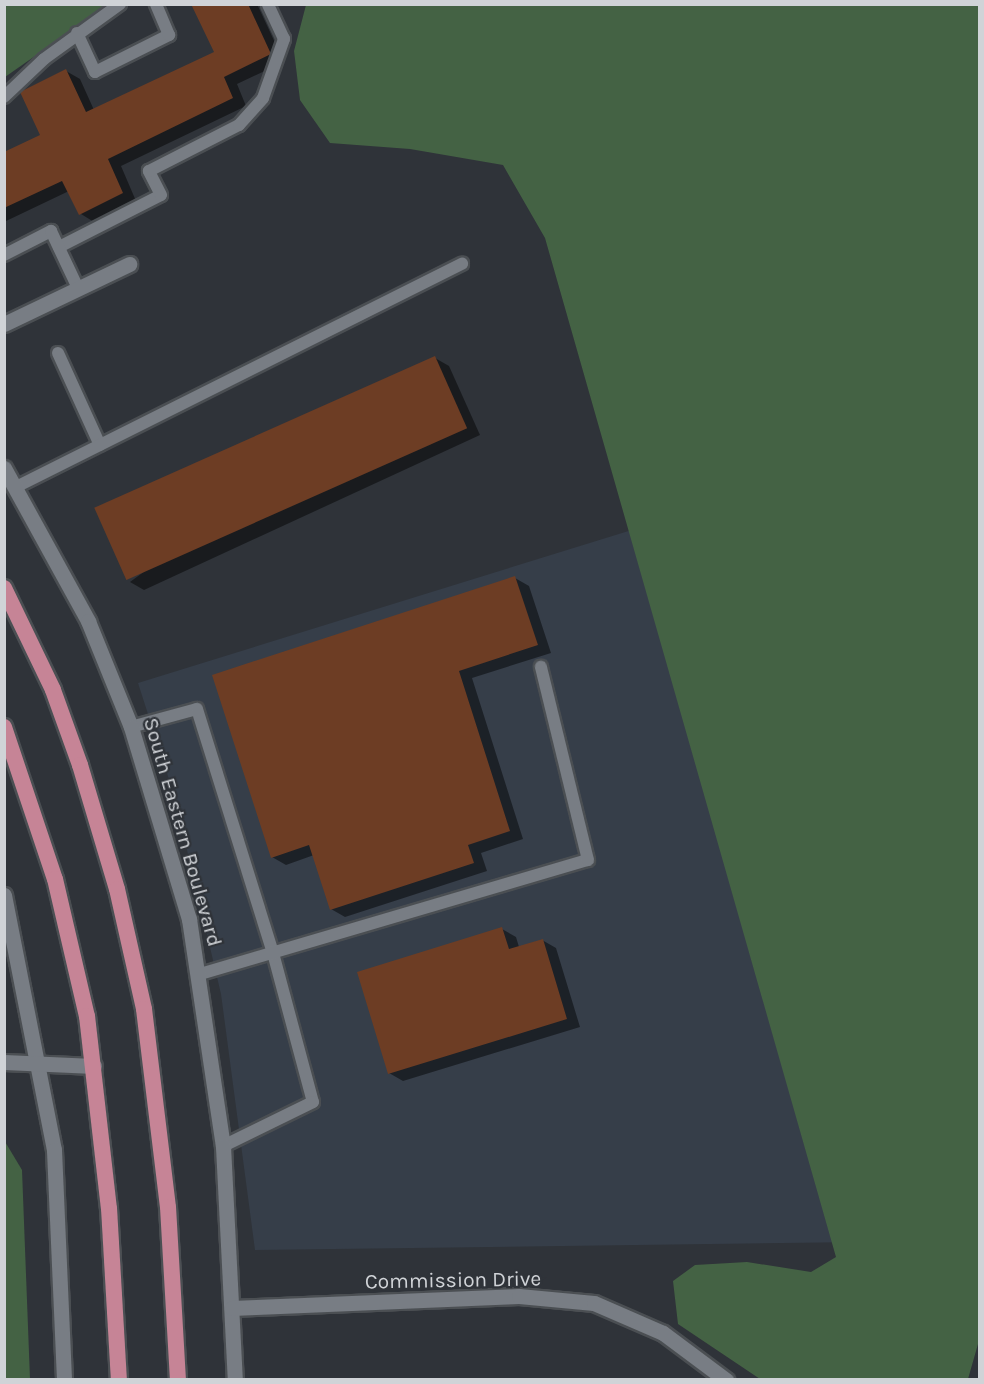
<!DOCTYPE html>
<style>
body{margin:0}
#map{position:relative;width:984px;height:1384px;overflow:hidden;background:#2f3339;font-family:Karla,sans-serif}
div>[style]{position:absolute}
[style*='--x']{left:calc(var(--x)*1px);top:calc(var(--y)*1px);width:calc(var(--w)*1px);rotate:calc(var(--a)*1deg)}
.built>*{inset:0;background:#363e49}
.green>*{inset:0;background:#446244}
.shadow>*{inset:0;background:#0007}
.building>*{inset:0;background:#6d3d24;transform-origin:0 0}
.roads{filter:drop-shadow(2px 0 #4b4f53) drop-shadow(-2px 0 #4b4f53) drop-shadow(0 2px #4b4f53) drop-shadow(0 -2px #4b4f53)}
.service>*{height:12px;margin:-6px;padding:0 6px;transform-origin:6px;border-radius:6px;background:#787d84}
.minor>*{height:15px;margin:-7.5px;padding:0 7.5px;transform-origin:7.5px;border-radius:7.5px;background:#787d84}
.trunk>*{height:16px;margin:-8px;padding:0 8px;transform-origin:8px;border-radius:8px;background:#c68496}
span{translate:-50% -50%;white-space:nowrap;text-align:center;line-height:1.15;-webkit-text-stroke:4.5px #2f3339;paint-order:stroke}
.street-label{font-size:21px;color:#d0d3d7}
.frame{position:absolute;inset:0;border:6px solid #d0d3d7;pointer-events:none}
</style>
<div id="map">
<div class="built">
<i style="clip-path:polygon(635px 529px,861px 1242px,255px 1250px,221px 994px,174px 795px,138px 683px)"></i>
</div>
<div class="green">
<i style="clip-path:polygon(5px 5px,108px 5px,5px 77px)"></i>
<i style="clip-path:polygon(306px 5px,979px 5px,980px 1337px,968px 1379px,760px 1379px,678px 1324px,673px 1281px,695px 1265px,747px 1262px,811px 1272px,836px 1257px,545px 238px,503px 165px,410px 149px,330px 143px,300px 100px,294px 51px)"></i>
<i style="clip-path:polygon(4px 1140px,22px 1170px,30px 1379px,5px 1379px)"></i>
</div>
<div class="shadow">
<i style="clip-path:polygon(193px 4px,257px 4px,284px 62px,237px 84px,246px 106px,121px 166px,136px 201px,94px 222px,81px 214px,69px 191px,4px 222px,4px 153px,42px 135px,66px 71px,80px 79px,94px 110px,216px 53px)"></i>
<i style="clip-path:polygon(435px 358px,449px 366px,480px 435px,144px 590px,130px 582px)"></i>
<i style="clip-path:polygon(515px 578px,529px 586px,551px 653px,472px 678px,523px 839px,481px 853px,487px 871px,345px 917px,331px 909px,314px 855px,286px 865px,272px 857px)"></i>
<i style="clip-path:polygon(502px 929px,516px 937px,519px 947px,542px 940px,556px 948px,580px 1027px,403px 1081px,389px 1073px)"></i>
</div>
<div class="building">
<i style="clip-path:polygon(191px 4px,248px 4px,271px 54px,224px 77px,233px 98px,108px 159px,123px 193px,79px 215px,62px 181px,4px 208px,4px 152px,40px 135px,20px 92px,66px 69px,86px 112px,214px 52px)"></i>
<i style="left:435px;top:356px;width:79px;height:373px;rotate:66deg"></i>
<i style="clip-path:polygon(515px 576px,538px 645px,459px 671px,510px 831px,468px 845px,474px 863px,330px 910px,309px 845px,271px 858px,212px 675px)"></i>
<i style="clip-path:polygon(502px 927px,509px 949px,543px 939px,567px 1019px,388px 1074px,357px 972px)"></i>
</div>
<div class="roads">
<div class="service">
<i style="--x:77;--y:33;--w:43;--a:65.2"></i>
<i style="--x:95;--y:72;--w:83;--a:-26.6"></i>
<i style="--x:169;--y:35;--w:34;--a:-113"></i>
<i style="--x:4;--y:97;--w:55;--a:-43.5"></i>
<i style="--x:44;--y:59;--w:94;--a:-35.9"></i>
<i style="--x:59;--y:247;--w:114;--a:-27"></i>
<i style="--x:161;--y:195;--w:27;--a:-117"></i>
<i style="--x:149;--y:171;--w:101;--a:-27.1"></i>
<i style="--x:239;--y:125;--w:36;--a:-48"></i>
<i style="--x:263;--y:98;--w:63;--a:-70.4"></i>
<i style="--x:284;--y:39;--w:38;--a:-115"></i>
<i style="--x:4;--y:255;--w:53;--a:-27.1"></i>
<i style="--x:51;--y:231;--w:63;--a:64.7"></i>
<i style="--x:58;--y:353;--w:101;--a:65.5"></i>
<i style="--x:16;--y:487;--w:499;--a:-26.6"></i>
<i style="--x:131;--y:727;--w:68;--a:-15.3"></i>
<i style="--x:197;--y:709;--w:256;--a:72.7"></i>
<i style="--x:273;--y:953;--w:154;--a:75"></i>
<i style="--x:313;--y:1102;--w:100;--a:153.9"></i>
<i style="--x:200;--y:974;--w:404;--a:-16.4"></i>
<i style="--x:588;--y:860;--w:199;--a:-103.7"></i>
</div>
<div class="minor">
<i style="--x:4;--y:324;--w:139;--a:-25.6"></i>
<i style="--x:4;--y:468;--w:175;--a:61.2"></i>
<i style="--x:88;--y:621;--w:114;--a:67.9"></i>
<i style="--x:131;--y:727;--w:201;--a:73.2"></i>
<i style="--x:189;--y:919;--w:230;--a:81.5"></i>
<i style="--x:223;--y:1146;--w:234;--a:87.1"></i>
<i style="--x:4;--y:895;--w:260;--a:78.9"></i>
<i style="--x:54;--y:1150;--w:230;--a:87.5"></i>
<i style="--x:4;--y:1062;--w:90;--a:2.5"></i>
<i style="--x:232;--y:1308;--w:287;--a:-2.4"></i>
<i style="--x:519;--y:1296;--w:75;--a:5.3"></i>
<i style="--x:594;--y:1303;--w:75;--a:23.5"></i>
<i style="--x:663;--y:1333;--w:79;--a:36.7"></i>
</div>
<div class="trunk">
<i style="--x:4;--y:588;--w:113;--a:64.3"></i>
<i style="--x:53;--y:690;--w:80;--a:70.2"></i>
<i style="--x:80;--y:765;--w:129;--a:73.4"></i>
<i style="--x:117;--y:889;--w:123;--a:77.3"></i>
<i style="--x:144;--y:1009;--w:199;--a:83.1"></i>
<i style="--x:168;--y:1207;--w:173;--a:86.7"></i>
<i style="--x:4;--y:727;--w:160;--a:71.5"></i>
<i style="--x:55;--y:879;--w:141;--a:76.9"></i>
<i style="--x:87;--y:1016;--w:193;--a:83.5"></i>
<i style="--x:109;--y:1208;--w:172;--a:86.7"></i>
</div>
</div>
<div class="street-label">
<span style="left:183px;top:832px;rotate:74deg">South Eastern Boulevard</span>
<span style="left:453px;top:1280px;rotate:-1deg">Commission Drive</span>
</div>
<div class="frame"></div>
</div>
